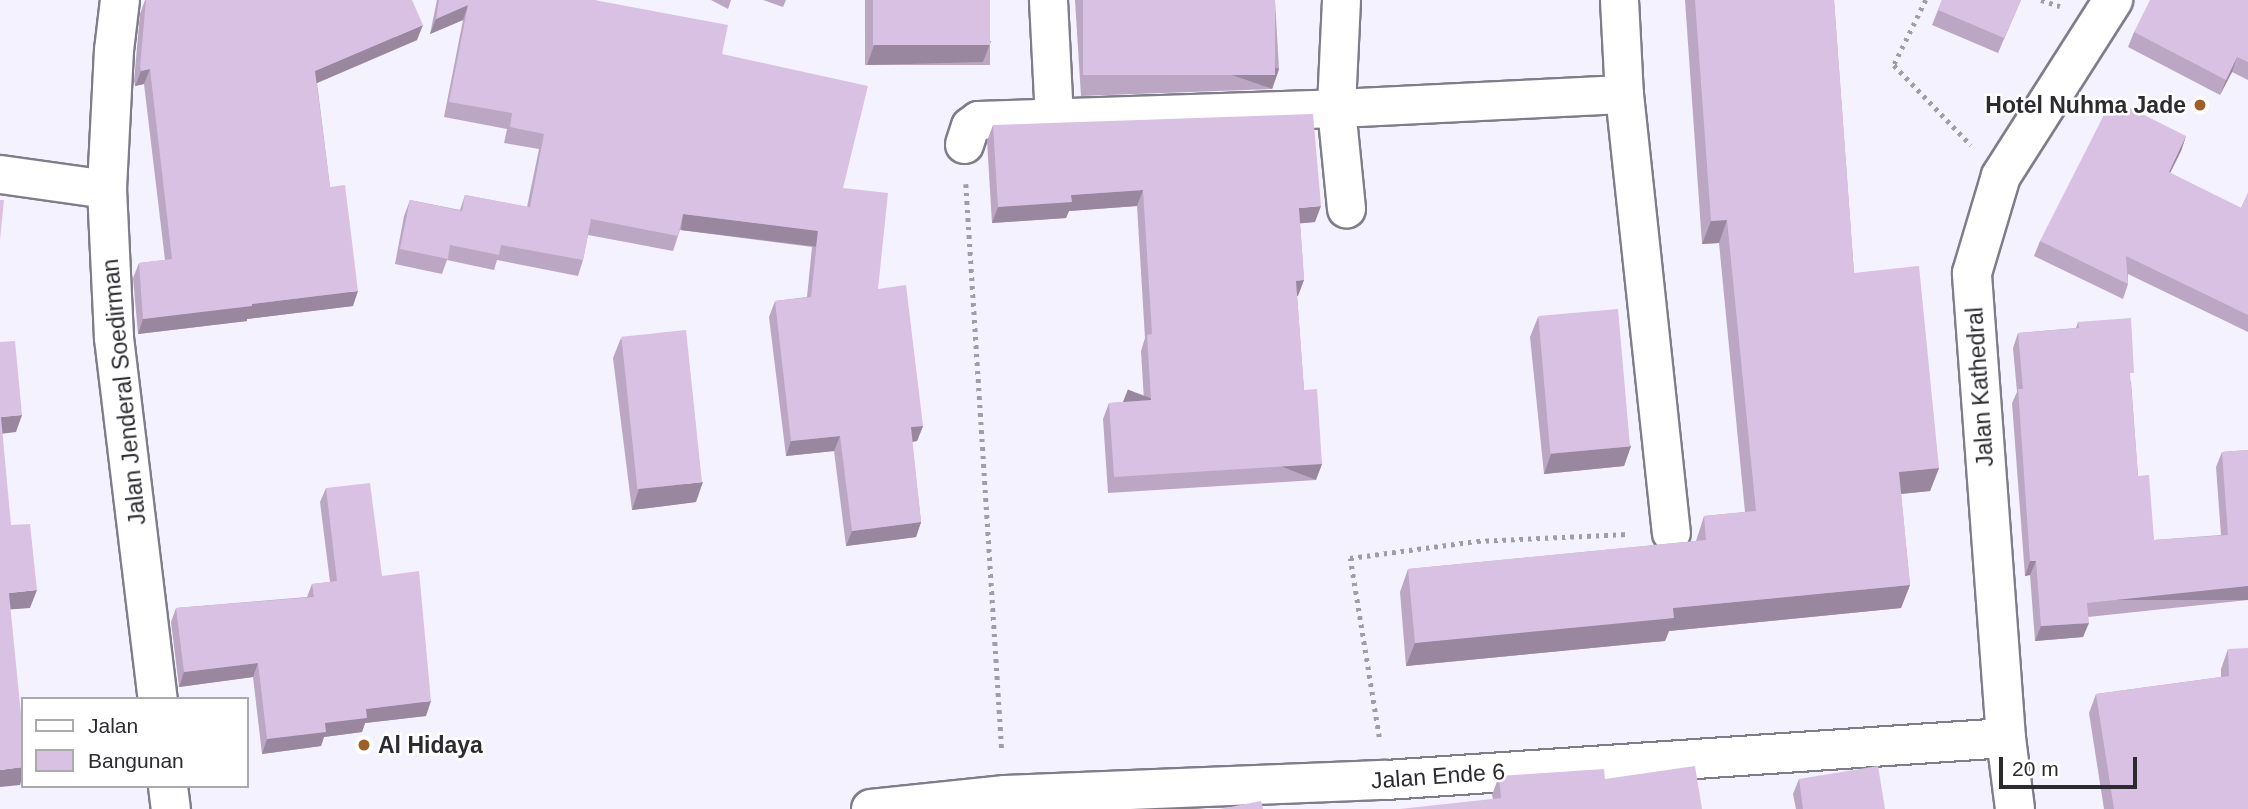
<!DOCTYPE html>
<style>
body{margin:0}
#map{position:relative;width:2248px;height:809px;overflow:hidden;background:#f3f2fe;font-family:Arial,sans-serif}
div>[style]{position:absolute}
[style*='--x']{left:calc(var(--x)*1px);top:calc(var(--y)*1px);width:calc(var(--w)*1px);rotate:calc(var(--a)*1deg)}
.path>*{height:4.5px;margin-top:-2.25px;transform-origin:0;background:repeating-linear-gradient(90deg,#9e9ea7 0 3.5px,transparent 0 8.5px)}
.roads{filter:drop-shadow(2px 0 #7f7d8a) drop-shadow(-2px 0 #7f7d8a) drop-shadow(0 2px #7f7d8a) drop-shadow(0 -2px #7f7d8a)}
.minor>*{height:37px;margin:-18.5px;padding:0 18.5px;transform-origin:18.5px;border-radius:18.5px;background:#fff}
.tertiary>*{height:38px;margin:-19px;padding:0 19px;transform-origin:19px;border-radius:19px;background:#fff}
.trunk>*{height:38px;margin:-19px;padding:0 19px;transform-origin:19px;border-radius:19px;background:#fff}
.wall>*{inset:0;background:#bba6c3;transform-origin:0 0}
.shaded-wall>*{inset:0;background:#98879f;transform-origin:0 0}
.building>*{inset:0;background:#d9c1e3;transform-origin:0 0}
.dots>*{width:19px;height:19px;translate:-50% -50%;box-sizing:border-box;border:4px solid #fff;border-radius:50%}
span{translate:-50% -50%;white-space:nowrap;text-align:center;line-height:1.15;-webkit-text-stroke:5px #fff;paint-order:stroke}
.poi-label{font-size:23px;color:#2b2b30;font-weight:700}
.right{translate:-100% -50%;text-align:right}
.left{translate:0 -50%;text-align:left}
.street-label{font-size:23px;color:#2b2b30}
.legend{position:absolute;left:21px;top:697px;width:228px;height:91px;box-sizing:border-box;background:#fff;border:2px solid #aaaaac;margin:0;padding:9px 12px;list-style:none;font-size:21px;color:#2b2b30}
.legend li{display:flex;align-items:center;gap:14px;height:35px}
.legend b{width:35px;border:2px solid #aaaaac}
.scale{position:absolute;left:1999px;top:757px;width:138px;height:32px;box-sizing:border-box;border:4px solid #2b2b30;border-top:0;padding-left:9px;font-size:21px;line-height:24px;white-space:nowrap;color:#2b2b30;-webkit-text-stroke:5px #fff;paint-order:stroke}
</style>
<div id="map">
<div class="path">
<i style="--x:1926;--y:0;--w:72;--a:116.2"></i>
<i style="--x:1894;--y:65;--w:111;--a:46.1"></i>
<i style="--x:2041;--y:0;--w:20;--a:18"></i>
<i style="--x:966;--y:184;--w:568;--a:86.37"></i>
<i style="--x:1379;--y:737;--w:181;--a:-99.2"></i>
<i style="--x:1350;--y:558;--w:128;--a:-7.6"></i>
<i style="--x:1477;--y:541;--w:151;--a:-2.7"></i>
</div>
<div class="roads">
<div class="minor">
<i style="--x:1048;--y:0;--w:119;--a:87.1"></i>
<i style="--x:1341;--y:0;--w:108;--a:92.7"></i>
<i style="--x:1336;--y:108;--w:101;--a:84.3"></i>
<i style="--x:1619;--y:0;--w:94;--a:87"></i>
<i style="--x:1624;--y:94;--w:441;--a:83.9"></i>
<i style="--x:964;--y:144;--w:19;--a:-72"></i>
<i style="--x:970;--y:126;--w:10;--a:-37"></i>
<i style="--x:978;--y:120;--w:358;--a:-1.9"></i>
<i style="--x:1336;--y:108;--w:288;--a:-2.8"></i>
<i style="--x:0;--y:174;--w:108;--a:8"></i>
</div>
<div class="tertiary">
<i style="--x:120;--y:0;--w:50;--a:96.8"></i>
<i style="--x:114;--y:50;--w:139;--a:92.9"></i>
<i style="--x:107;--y:189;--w:149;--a:87.3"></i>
<i style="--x:114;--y:338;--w:364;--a:83.1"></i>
<i style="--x:168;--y:786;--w:23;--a:83"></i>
<i style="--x:871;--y:809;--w:135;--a:-6"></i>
<i style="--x:1005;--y:795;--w:381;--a:-2.3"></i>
<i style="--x:1386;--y:780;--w:621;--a:-3.88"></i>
</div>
<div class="trunk">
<i style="--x:2015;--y:809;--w:72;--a:-97.2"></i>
<i style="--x:2006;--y:738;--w:466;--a:-94.2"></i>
<i style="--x:1972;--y:273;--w:101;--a:-73.4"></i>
<i style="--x:2001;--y:176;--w:209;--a:-57.5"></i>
</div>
</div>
<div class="wall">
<i style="clip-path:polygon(145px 0,417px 40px,317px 83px,330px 187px,353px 306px,247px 319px,247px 321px,138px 334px,133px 278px,139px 263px,165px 260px,144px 84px,135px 86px,134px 81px,140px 14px)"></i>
<i style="clip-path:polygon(437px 0,594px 0,722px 54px,843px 188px,878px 289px,923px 426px,917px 441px,912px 442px,921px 522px,916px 537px,846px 546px,834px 451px,786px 456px,769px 317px,775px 301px,807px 297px,812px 247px,680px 230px,673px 251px,588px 235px,583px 260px,578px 276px,497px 260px,494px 270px,447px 260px,442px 274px,395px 264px,404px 216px,410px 200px,460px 210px,465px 195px,527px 207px,539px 149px,504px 143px,507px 129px,444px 117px,463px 20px,430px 34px)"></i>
<i style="clip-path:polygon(711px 0,731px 0,728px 9px)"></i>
<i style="clip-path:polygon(763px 0,786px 0,783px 7px)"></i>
<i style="left:865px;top:0;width:125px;height:65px"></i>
<i style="clip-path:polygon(1075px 0,1275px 0,1279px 69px,1272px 89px,1081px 96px)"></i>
<i style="clip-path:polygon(1685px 0,1834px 0,1854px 273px,1939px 468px,1930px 491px,1901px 494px,1910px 585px,1901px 608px,1669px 631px,1665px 641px,1406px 666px,1400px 592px,1408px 569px,1696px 541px,1704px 516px,1745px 512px,1719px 243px,1702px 244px)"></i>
<i style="clip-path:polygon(1942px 0,2021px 0,1998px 53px,1932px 25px)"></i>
<i style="clip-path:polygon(2248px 0,2248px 80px,2232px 72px,2220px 95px,2128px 47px,2134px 32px)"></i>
<i style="clip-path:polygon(993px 125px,1315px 222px,1300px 223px,1304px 280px,1297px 296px,1304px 390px,1322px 464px,1316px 480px,1108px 493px,1103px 419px,1109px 403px,1144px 401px,1141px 351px,1145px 338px,1137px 206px,1069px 211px,1066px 218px,992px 223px,987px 141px)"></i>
<i style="clip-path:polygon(2186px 136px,2181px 151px,2170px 173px,2241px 208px,2248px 193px,2248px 332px,2128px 274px,2128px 284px,2123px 299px,2034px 256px,2040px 241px)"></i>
<i style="clip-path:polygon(1538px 317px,1631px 446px,1624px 466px,1544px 474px,1530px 337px)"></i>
<i style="clip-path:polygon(2078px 322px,2131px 382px,2138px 476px,2154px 540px,2221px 535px,2216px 467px,2222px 452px,2248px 450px,2248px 600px,2088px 617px,2083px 637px,2035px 641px,2030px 575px,2025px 576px,2012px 403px,2017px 392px,2013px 348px,2018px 333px,2076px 328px)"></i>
<i style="clip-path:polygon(621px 338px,696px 502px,632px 510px,613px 358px)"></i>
<i style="clip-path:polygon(326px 488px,382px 576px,426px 716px,365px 723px,362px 732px,324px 737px,321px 746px,262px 754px,253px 677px,179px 687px,171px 622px,176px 608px,307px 597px,312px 584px,330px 582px,320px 502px)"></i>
<i style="clip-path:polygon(2228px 649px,2248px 809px,2104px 809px,2089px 713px,2096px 694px,2221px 677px,2221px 669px)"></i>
<i style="clip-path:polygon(1499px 776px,1605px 779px,1702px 809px,1493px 799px,1492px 795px)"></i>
<i style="clip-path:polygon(1799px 779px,1885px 809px,1796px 809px,1793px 794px)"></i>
</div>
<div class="shaded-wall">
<i style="clip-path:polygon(468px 5px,463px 20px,430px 34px,436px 19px)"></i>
<i style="clip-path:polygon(423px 25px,417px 40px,310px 86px,315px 71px)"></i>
<i style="clip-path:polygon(991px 41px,983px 62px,867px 65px,874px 45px)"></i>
<i style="clip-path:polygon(2237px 57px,2232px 72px,2220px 95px,2226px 80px)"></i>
<i style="clip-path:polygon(150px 69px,144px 84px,135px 86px,141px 71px)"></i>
<i style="left:1279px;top:69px;width:21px;height:191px;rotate:109deg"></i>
<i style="clip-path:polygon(2186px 136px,2181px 151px,2163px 187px,2169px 172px)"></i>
<i style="clip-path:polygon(1143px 190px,1137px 206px,1069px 211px,1066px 218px,992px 223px,998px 207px,1071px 195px)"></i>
<i style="clip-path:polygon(1321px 206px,1315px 222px,1294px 224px,1299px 208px)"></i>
<i style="left:683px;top:214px;width:136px;height:16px;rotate:7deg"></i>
<i style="clip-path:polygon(1727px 220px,1719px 243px,1702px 244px,1711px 221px)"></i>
<i style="clip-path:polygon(1304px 280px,1298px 296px,1290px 297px,1296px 281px)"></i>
<i style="clip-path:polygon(358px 291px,353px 306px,247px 319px,247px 321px,138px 334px,143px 319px,252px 304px)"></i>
<i style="clip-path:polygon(22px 415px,16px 432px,0 434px,1px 417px)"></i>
<i style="clip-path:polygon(923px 426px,917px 441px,905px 443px,911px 427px)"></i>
<i style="clip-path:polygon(840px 436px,834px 451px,786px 456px,791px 441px)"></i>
<i style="clip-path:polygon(1631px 446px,1624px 466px,1544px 474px,1551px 454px)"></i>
<i style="left:1322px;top:464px;width:17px;height:208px;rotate:111deg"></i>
<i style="clip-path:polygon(1939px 468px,1930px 491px,1891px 495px,1899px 472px)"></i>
<i style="clip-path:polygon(703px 482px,696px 502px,632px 510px,639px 489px)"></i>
<i style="clip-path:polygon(921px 522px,916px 537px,846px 546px,852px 531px)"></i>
<i style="clip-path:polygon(2030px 561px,2036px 561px,2030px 575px,2025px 576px)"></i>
<i style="clip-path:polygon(1910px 585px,1901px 608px,1669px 631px,1665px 641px,1406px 666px,1415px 643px,1673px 608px)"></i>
<i style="left:2248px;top:586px;width:14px;height:162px;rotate:90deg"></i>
<i style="clip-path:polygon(37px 590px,30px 608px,3px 610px,9px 593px)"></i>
<i style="clip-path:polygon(2089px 623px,2083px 637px,2035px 641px,2041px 626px)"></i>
<i style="clip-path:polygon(258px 663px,253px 677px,179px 687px,184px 672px)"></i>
<i style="clip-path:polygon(431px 701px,426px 716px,365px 723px,362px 732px,324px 737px,321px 746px,262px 754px,267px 739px,325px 723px,366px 709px)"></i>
<i style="clip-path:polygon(23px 767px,23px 776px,20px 785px,0 787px,0 770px)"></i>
</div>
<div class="building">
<i style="clip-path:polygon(146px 0,412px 0,423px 25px,315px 71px,330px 187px,345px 185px,358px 291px,252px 304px,252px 306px,143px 319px,139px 263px,172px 259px,150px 69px,141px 71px,140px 66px)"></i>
<i style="clip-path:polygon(439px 0,594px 0,728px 25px,722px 54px,868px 86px,843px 188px,888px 193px,878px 289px,906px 285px,923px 426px,911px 427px,921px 522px,852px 531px,840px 436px,791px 441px,775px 301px,811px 297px,818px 231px,683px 214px,678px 236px,591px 219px,583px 260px,501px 245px,499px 255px,450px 245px,448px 259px,400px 249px,410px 200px,462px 211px,465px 195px,530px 207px,544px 134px,510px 127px,512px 113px,449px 102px,468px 5px,436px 19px)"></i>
<i style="left:873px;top:0;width:117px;height:45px"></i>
<i style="left:1083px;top:0;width:192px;height:75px"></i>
<i style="clip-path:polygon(1695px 0,1834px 0,1854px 273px,1919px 266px,1939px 468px,1899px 472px,1910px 585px,1673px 608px,1674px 618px,1415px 643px,1408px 569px,1706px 540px,1704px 516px,1756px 511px,1727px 220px,1711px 221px)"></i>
<i style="clip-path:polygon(1942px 0,2021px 0,2004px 38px,1938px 10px)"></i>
<i style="clip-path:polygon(2150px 0,2248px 0,2248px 62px,2237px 57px,2226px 80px,2134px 32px)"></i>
<i style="clip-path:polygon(2112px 99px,2186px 136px,2169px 172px,2241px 208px,2248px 193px,2248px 315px,2126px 256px,2128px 284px,2040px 241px)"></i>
<i style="clip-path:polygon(1313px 114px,1321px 206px,1299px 208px,1304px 280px,1296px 281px,1304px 390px,1317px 389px,1322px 464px,1114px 477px,1109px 403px,1151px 400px,1147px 335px,1152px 334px,1143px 190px,1071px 195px,1072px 202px,998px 207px,993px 125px)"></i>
<i style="clip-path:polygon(0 200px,4px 200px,0 240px)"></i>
<i style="left:1618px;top:309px;width:138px;height:80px;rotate:85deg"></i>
<i style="clip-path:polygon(2131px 318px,2134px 373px,2130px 373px,2138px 476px,2149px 475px,2154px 540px,2228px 535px,2222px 452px,2248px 450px,2248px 586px,2087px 603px,2089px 623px,2041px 626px,2036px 561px,2030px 561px,2018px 389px,2023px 389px,2018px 333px,2079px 328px,2078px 322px)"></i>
<i style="left:686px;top:330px;width:153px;height:65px;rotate:84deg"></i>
<i style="clip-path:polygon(15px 341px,22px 415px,1px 417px,11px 525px,30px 524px,37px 590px,9px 593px,23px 735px,23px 767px,0 770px,0 342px)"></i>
<i style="clip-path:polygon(370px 483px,382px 576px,419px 571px,431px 701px,366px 709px,367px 718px,325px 723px,326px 732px,267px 739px,258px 663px,184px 672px,176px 608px,314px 597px,312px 584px,337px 581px,326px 488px)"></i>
<i style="clip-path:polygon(2248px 648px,2248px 809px,2114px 809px,2096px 694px,2229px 676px,2228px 649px)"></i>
<i style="clip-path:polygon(1695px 766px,1702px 809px,1400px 809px,1501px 798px,1499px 776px,1604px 769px,1605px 779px)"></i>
<i style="clip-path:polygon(1878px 766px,1885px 809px,1803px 809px,1799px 779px)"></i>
<i style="clip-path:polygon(1261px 801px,1263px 809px,1220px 809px)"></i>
</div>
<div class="dots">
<i style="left:2200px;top:105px;background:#9f6027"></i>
<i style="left:364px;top:745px;background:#9f6027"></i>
</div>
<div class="poi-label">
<span class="right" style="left:2186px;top:105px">Hotel Nuhma Jade</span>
<span class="left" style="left:378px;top:745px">Al Hidaya</span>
</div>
<div class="street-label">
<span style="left:1980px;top:387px;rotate:-94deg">Jalan Kathedral</span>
<span style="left:124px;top:392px;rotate:-96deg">Jalan Jenderal Soedirman</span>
<span style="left:1438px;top:776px;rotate:-4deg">Jalan Ende 6</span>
</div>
<ul class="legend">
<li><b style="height:9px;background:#fff"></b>Jalan</li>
<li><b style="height:19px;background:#d9c1e3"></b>Bangunan</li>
</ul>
<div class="scale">20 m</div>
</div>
